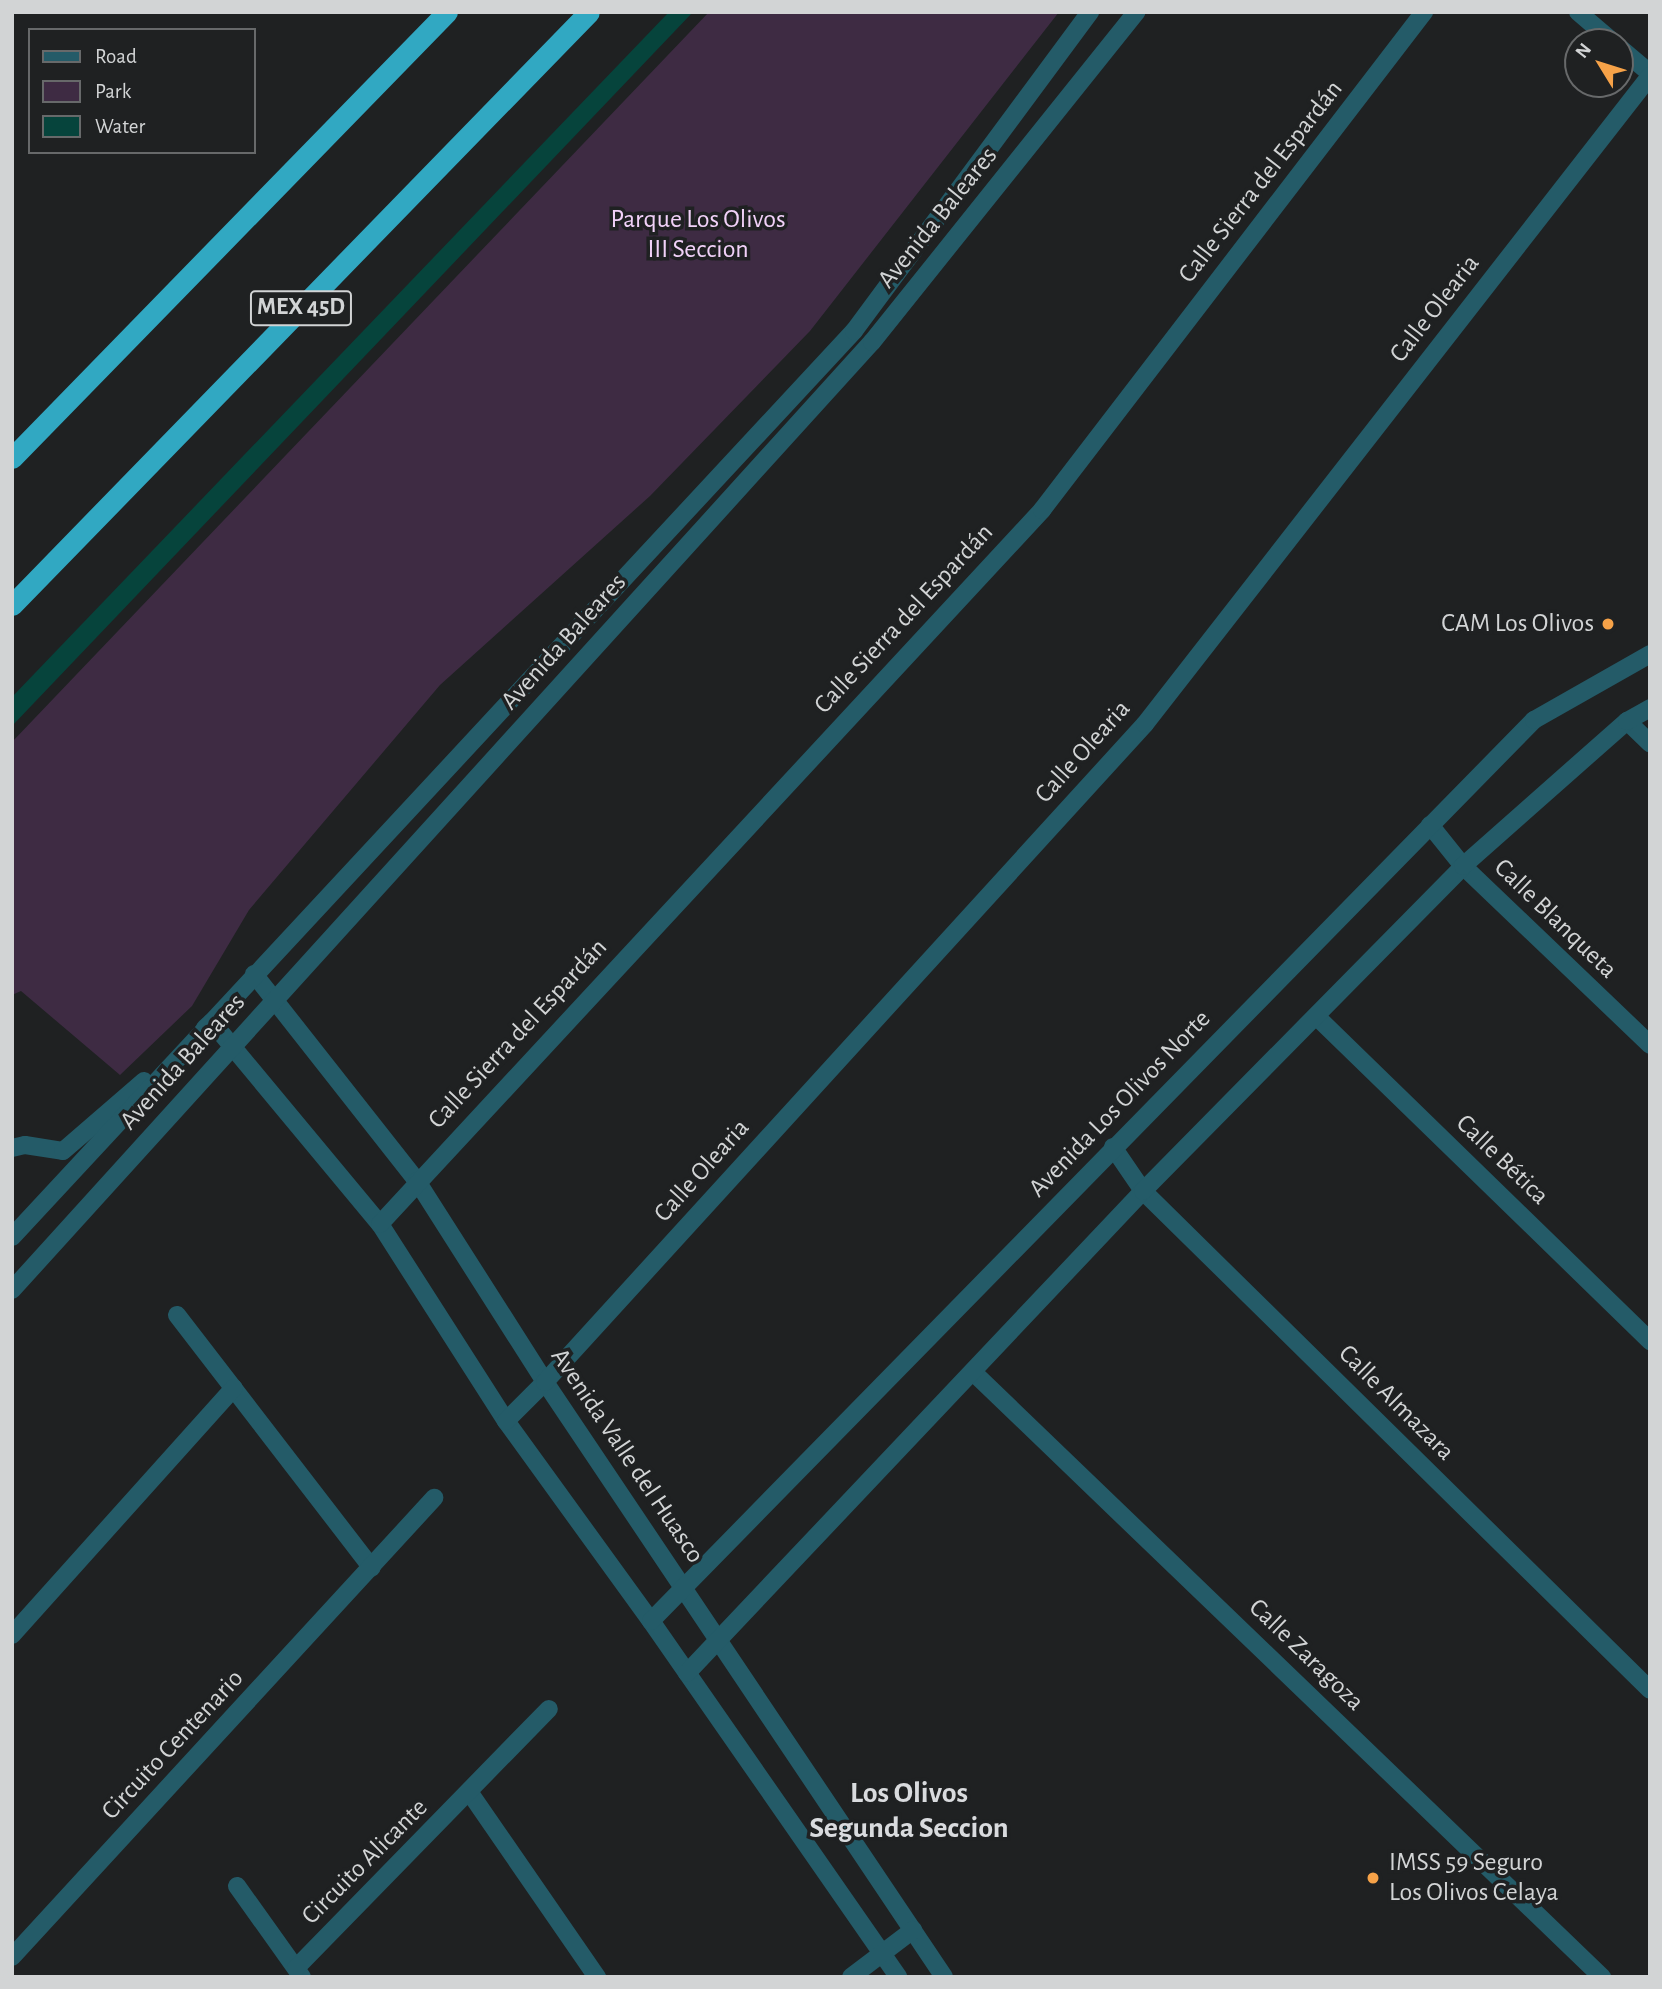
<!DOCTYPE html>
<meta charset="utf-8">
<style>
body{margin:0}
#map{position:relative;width:1662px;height:1989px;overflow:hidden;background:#1f2122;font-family:"Alegreya Sans",sans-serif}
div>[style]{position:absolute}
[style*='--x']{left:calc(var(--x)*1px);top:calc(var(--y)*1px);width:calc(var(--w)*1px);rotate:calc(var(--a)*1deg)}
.green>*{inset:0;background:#3e2b43}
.water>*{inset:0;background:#06443c}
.street>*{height:18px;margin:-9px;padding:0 9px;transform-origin:9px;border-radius:9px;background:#245b68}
.highway>*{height:21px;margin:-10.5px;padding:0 10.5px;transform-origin:10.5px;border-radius:10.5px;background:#31a8c2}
.dots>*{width:19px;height:19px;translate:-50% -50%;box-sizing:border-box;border:4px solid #1f2122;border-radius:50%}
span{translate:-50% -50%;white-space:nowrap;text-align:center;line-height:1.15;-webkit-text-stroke:7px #1f2122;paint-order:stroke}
.shield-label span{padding:2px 5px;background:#1f2122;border:2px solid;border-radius:5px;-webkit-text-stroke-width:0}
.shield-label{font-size:24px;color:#d2d4d5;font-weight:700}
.street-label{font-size:26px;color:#d2d4d5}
.park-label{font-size:26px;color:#f1d1f8}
.poi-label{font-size:26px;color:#d2d4d5}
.right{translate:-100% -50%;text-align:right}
.left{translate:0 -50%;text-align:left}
.quarter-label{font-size:30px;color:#d9dbde;font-weight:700}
.frame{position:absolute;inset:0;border:14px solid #d2d4d5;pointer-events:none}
.legend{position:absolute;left:28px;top:28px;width:228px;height:126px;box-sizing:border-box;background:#1f2122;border:2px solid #67696a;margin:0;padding:9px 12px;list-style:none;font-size:21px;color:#d2d4d5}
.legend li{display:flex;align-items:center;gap:14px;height:35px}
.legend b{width:35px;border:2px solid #67696a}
.north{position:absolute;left:1564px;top:28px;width:70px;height:70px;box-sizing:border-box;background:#1f2122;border:2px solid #67696a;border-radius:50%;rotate:308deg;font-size:19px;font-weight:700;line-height:28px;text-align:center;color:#d2d4d5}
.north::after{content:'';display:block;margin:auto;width:24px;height:32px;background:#f6a248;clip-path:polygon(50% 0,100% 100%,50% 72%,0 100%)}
</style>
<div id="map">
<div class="green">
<i style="clip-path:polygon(709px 12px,1059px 12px,810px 331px,650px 496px,440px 685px,249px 910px,192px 1006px,120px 1075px,21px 991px,12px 995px,12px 742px)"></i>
</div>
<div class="water">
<i style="clip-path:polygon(669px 12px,693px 12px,12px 726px,12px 697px)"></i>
</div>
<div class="street">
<i style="--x:1578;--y:12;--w:46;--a:40.6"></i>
<i style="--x:1620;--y:48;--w:39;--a:40"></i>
<i style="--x:1627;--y:721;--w:32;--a:44"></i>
<i style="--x:1430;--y:825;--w:53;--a:51.2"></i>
<i style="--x:1463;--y:866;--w:259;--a:43.7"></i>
<i style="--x:254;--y:974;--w:263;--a:51.8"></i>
<i style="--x:417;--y:1181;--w:238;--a:57.5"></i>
<i style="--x:545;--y:1382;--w:716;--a:56.15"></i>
<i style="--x:1317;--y:1017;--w:465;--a:44.2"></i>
<i style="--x:205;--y:1028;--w:9;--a:-41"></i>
<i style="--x:212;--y:1022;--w:263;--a:50.3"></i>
<i style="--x:380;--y:1224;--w:234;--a:57.4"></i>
<i style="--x:506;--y:1421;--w:247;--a:54.1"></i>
<i style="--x:651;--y:1621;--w:433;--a:55.2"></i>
<i style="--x:1113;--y:1147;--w:53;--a:55.7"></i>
<i style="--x:1143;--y:1191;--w:711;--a:44.54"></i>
<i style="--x:12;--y:1148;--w:13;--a:-13"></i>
<i style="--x:25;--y:1145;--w:38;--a:9"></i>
<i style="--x:63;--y:1151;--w:107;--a:-40.8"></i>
<i style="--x:380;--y:1224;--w:974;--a:-47.16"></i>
<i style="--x:1042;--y:510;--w:628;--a:-52.51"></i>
<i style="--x:12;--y:1237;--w:1237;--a:-47.1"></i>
<i style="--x:854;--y:331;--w:397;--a:-53.5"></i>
<i style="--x:12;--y:1290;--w:1280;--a:-47.79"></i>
<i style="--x:872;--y:342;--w:423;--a:-51.3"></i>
<i style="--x:177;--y:1315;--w:319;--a:52.4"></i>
<i style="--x:973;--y:1372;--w:873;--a:43.89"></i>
<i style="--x:506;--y:1421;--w:55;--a:-45"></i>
<i style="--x:545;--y:1382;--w:890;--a:-47.64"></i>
<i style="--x:1145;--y:724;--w:822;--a:-52.07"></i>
<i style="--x:651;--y:1621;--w:1262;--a:-45.58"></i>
<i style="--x:1534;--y:720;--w:133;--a:-29.6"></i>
<i style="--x:12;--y:1635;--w:332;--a:-48.1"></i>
<i style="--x:687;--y:1673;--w:664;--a:-46.59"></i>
<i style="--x:1143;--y:1191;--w:456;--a:-45.4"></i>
<i style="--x:1463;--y:866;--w:219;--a:-41.5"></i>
<i style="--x:1627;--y:721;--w:26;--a:-29"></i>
<i style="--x:470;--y:1793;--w:224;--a:55.4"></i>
<i style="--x:237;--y:1886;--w:112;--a:54.5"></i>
<i style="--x:12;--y:1957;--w:624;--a:-47.4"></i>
<i style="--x:296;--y:1968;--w:362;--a:-45.7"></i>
<i style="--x:851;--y:1977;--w:78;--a:-37.2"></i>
</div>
<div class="highway">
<i style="--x:12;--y:458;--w:623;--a:-45.72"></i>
<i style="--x:12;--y:605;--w:827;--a:-45.78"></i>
</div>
<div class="dots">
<i style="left:1608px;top:624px;background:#f6a248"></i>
<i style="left:1373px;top:1878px;background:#f6a248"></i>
</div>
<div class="shield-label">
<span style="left:301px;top:308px">MEX 45D</span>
</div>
<div class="street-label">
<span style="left:1261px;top:182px;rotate:-52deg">Calle Sierra del Espardán</span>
<span style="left:938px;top:218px;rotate:-51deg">Avenida Baleares</span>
<span style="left:1435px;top:309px;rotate:-52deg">Calle Olearia</span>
<span style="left:904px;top:619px;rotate:-47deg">Calle Sierra del Espardán</span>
<span style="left:564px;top:642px;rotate:-48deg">Avenida Baleares</span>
<span style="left:1083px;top:752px;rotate:-48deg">Calle Olearia</span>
<span style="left:1555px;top:919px;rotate:44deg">Calle Blanqueta</span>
<span style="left:518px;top:1034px;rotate:-47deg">Calle Sierra del Espardán</span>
<span style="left:183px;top:1062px;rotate:-48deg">Avenida Baleares</span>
<span style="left:1120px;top:1104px;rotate:-46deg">Avenida Los Olivos Norte</span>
<span style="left:1502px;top:1160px;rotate:44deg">Calle Bética</span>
<span style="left:702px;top:1171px;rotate:-48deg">Calle Olearia</span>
<span style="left:1396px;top:1403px;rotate:45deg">Calle Almazara</span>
<span style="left:627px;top:1456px;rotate:56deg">Avenida Valle del Huasco</span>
<span style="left:1306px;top:1655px;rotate:44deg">Calle Zaragoza</span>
<span style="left:173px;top:1745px;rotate:-47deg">Circuito Centenario</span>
<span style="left:365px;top:1862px;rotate:-45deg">Circuito Alicante</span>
</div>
<div class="park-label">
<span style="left:698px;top:235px">Parque Los Olivos<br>III Seccion</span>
</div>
<div class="poi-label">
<span class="right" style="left:1594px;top:624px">CAM Los Olivos</span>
<span class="left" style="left:1389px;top:1878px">IMSS 59 Seguro<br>Los Olivos Celaya</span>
</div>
<div class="quarter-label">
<span style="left:909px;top:1810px">Los Olivos<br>Segunda Seccion</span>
</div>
<div class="frame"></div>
<ul class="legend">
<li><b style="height:9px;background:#245b68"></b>Road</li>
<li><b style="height:19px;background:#3e2b43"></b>Park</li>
<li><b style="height:19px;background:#06443c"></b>Water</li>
</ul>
<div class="north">N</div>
</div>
